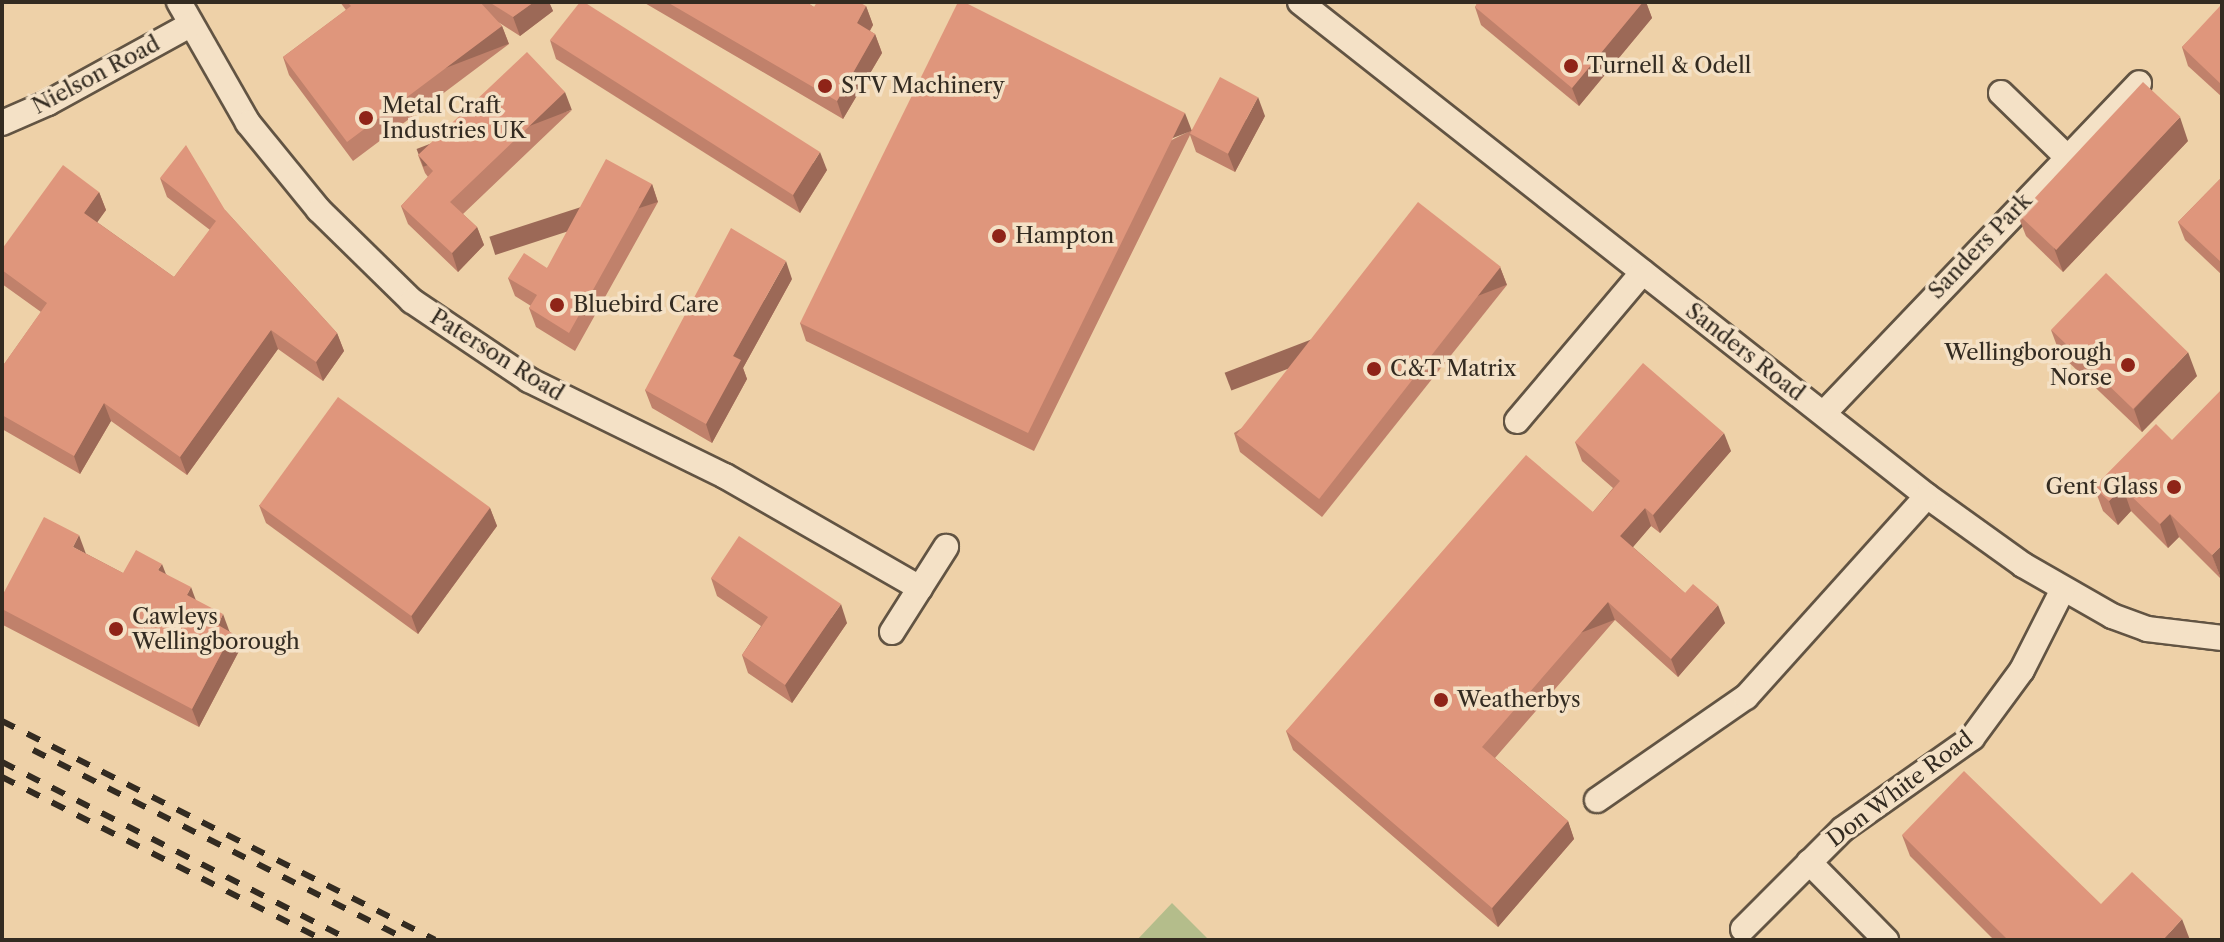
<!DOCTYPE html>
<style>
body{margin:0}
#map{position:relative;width:2224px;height:942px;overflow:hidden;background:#eed1a8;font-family:"Libre Caslon Text",serif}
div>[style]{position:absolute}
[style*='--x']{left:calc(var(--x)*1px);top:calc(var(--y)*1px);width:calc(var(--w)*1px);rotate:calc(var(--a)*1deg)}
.green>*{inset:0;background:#b4bd8b}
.roads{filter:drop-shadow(2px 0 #625443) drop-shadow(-2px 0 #625443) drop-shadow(0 2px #625443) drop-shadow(0 -2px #625443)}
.street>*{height:24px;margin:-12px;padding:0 12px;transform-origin:12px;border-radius:12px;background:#f4e1c6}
.rail>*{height:6px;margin-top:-3px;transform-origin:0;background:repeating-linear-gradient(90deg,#332b21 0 14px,transparent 0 28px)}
.wall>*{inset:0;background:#c0816b}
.shaded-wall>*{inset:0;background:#9c6957;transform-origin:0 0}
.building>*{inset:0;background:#df967c;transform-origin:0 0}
.dots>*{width:22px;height:22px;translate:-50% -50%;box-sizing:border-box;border:4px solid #f4e1c6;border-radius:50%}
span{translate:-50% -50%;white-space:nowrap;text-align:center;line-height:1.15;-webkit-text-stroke:7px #f4e1c6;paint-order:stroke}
.poi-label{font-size:22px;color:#332b21}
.left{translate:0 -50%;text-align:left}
.right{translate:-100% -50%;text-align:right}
.street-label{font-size:22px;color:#332b21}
.frame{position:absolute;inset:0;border:4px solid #332b21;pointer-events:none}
</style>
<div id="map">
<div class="green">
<i style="clip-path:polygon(1172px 903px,1209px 940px,1137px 940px)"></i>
</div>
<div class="roads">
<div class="street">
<i style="--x:179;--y:2;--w:139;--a:60.3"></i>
<i style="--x:248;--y:123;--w:112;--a:50.8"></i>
<i style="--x:319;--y:210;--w:130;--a:44.4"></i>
<i style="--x:412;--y:301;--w:141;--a:34"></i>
<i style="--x:529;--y:380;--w:218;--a:26.1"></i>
<i style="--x:725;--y:476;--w:225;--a:29.9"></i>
<i style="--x:1300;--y:2;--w:798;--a:38.23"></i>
<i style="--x:1927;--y:496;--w:118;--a:35.7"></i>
<i style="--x:2023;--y:565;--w:103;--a:29.8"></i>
<i style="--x:2112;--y:616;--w:37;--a:20"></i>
<i style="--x:2147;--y:629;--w:76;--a:6.8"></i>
<i style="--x:2001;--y:93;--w:92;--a:44.1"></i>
<i style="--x:2;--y:123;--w:50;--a:-23.5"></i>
<i style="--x:48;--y:103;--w:162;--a:-28.8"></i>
<i style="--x:1824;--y:413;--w:456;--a:-46.3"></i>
<i style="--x:1517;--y:421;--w:195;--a:-49.8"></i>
<i style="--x:892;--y:632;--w:101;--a:-57.6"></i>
<i style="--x:1597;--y:800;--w:181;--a:-34.7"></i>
<i style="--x:1746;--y:697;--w:270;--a:-48"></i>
<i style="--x:1809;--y:862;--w:110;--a:45.4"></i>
<i style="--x:1743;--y:929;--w:141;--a:-45"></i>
<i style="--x:1843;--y:829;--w:158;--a:-35.2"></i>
<i style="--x:1972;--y:738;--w:84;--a:-53.7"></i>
<i style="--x:2022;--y:670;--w:89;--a:-63.1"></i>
</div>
</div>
<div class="rail">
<i style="--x:2;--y:721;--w:485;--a:26.8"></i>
<i style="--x:33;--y:750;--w:420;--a:26.9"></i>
<i style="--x:2;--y:762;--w:391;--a:27.1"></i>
<i style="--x:2;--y:777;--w:360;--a:26.9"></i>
</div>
<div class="wall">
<i style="clip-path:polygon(340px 2px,549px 2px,553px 11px,520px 36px,498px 22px,502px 26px,509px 44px,353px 161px,289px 75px,283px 57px,346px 10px)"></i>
<i style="clip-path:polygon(643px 2px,806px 2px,814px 7px,866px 6px,873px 25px,870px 31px,875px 34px,882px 53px,843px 119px)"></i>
<i style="clip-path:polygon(1478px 2px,1646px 2px,1652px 18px,1579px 106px,1481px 25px,1475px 7px)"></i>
<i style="clip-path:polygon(2222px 7px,2222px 97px,2188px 66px,2182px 47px)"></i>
<i style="clip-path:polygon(550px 40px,827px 170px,800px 213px,556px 59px)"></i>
<i style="clip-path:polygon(572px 110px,463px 214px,477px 227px,484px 245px,458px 272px,408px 224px,401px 206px,428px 177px,425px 173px,418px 155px)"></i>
<i style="clip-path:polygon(1265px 116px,1235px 172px,1196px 152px,1190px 135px,1034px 451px,806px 341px,800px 323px,1192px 130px)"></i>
<i style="clip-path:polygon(2188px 141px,2063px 272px,2026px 236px,2017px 213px)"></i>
<i style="clip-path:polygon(2222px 177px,2222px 275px,2185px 240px,2178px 222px)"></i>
<i style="clip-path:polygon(160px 178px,225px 210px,337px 333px,344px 351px,323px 381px,278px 349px,187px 475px,111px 421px,80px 474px,2px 429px,2px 367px,41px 312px,2px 284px,2px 249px,99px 192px,106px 210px,97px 222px,174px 277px,210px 230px,167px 197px)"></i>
<i style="clip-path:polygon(652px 184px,658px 202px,575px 351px,536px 327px,529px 308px,531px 306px,515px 296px,508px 278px,547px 268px)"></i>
<i style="clip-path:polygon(1500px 267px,1507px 285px,1322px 517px,1240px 452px,1234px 433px)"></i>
<i style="clip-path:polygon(792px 279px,743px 368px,747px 379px,712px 443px,652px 408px,645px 390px)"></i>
<i style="clip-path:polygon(2051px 330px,2197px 376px,2142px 432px,2060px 354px)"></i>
<i style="clip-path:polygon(2172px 440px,2221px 579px,2179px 537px,2168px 548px,2131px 511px,2118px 525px,2103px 511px,2094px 487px)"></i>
<i style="clip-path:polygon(1575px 442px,1731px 451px,1660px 533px,1651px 526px,1633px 547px,1685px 593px,1725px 623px,1678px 677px,1615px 620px,1495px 758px,1568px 821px,1574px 839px,1498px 927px,1293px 750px,1286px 731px,1593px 512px,1613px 488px,1582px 461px)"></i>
<i style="clip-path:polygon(259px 505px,490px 508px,497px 526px,418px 634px,266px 523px)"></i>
<i style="clip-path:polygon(85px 553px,123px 573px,166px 574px,229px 631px,239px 651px,199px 727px,3px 625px,2px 621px,2px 596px)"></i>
<i style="clip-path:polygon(711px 578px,847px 623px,792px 703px,748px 673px,742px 655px,761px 626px,717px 596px)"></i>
<i style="clip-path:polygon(1902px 835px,2190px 940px,1994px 940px,1910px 856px)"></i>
</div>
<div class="shaded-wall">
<i style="clip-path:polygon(534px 2px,549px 2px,553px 11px,520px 36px,513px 17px)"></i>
<i style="clip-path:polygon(1643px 2px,1646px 2px,1652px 18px,1579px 106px,1572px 88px)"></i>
<i style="clip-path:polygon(866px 6px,873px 25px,863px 42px,857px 23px)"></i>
<i style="left:502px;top:26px;width:19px;height:194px;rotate:69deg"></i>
<i style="clip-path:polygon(875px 34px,882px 53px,843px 119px,837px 101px)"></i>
<i style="left:565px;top:92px;width:19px;height:159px;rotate:69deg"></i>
<i style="clip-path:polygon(1258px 97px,1265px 116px,1235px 172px,1228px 154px)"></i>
<i style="left:1185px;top:113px;width:19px;height:356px;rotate:69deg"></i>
<i style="clip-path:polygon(2180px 117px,2188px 141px,2063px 272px,2054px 248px)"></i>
<i style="clip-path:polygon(820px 152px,827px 170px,800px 213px,793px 195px)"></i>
<i style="left:652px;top:184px;width:19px;height:171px;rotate:72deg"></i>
<i style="clip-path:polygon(99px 192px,106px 210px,91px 231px,84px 213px)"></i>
<i style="clip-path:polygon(477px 227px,484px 245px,458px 272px,452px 253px)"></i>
<i style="clip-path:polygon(786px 261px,792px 279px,743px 368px,747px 379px,712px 443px,706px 424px,733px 356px)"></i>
<i style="left:1500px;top:267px;width:19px;height:295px;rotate:69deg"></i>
<i style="clip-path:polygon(271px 330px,278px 349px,187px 475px,180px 457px)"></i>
<i style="clip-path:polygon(337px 333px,344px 351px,323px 381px,316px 362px)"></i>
<i style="clip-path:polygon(2188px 352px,2197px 376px,2142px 432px,2134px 409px)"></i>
<i style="clip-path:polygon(104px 403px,111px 421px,80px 474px,74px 456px)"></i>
<i style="clip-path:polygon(1724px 433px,1731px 451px,1660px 533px,1653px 515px)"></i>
<i style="clip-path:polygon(2123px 488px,2131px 511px,2118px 525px,2109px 501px)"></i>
<i style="clip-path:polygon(490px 508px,497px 526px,418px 634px,411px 615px)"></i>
<i style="clip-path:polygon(1645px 508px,1651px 526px,1627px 554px,1620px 536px)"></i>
<i style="clip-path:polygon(2170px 514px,2179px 537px,2168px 548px,2160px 524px)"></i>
<i style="clip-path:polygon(79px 535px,86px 554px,73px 547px)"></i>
<i style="clip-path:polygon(2222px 545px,2222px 577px,2221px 579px,2212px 555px)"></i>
<i style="clip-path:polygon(162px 564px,169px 582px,158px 570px)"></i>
<i style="clip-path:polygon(191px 587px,198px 606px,187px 595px)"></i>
<i style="left:1608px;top:602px;width:19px;height:192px;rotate:69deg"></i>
<i style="clip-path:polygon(841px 604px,847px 623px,792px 703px,785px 685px)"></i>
<i style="clip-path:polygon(1718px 605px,1725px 623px,1678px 677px,1671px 659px)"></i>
<i style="clip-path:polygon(223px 614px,230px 633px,218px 625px)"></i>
<i style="clip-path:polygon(232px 633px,239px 651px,199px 727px,192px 709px)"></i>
<i style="clip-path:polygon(1568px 821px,1574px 839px,1498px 927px,1492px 908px)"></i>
<i style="clip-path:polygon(2182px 919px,2190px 940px,2163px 940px)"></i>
</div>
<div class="building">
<i style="clip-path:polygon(347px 2px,480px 2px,502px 26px,347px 142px,283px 57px,351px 6px)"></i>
<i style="clip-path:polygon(489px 2px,534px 2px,513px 17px)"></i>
<i style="clip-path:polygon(580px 2px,584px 2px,820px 152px,793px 195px,550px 40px)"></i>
<i style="clip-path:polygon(667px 2px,806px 2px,814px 7px,817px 2px,859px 2px,866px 6px,857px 23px,875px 34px,837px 101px)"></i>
<i style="clip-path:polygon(958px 2px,964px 2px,1185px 113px,1028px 433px,800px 323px)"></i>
<i style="clip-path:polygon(1478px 2px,1643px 2px,1572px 88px,1475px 7px)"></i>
<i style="clip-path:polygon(2220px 6px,2222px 7px,2222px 85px,2182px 47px)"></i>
<i style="clip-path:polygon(527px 52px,565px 92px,450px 202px,477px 227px,452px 253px,401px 206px,433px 171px,418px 155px)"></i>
<i style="left:1220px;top:77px;width:43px;height:64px;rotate:28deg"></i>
<i style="left:2143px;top:82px;width:51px;height:182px;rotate:43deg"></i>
<i style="clip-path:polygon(186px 145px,225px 210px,337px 333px,316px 362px,271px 330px,180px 457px,104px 403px,74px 456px,2px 415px,2px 367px,47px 303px,2px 270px,2px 249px,63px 165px,99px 192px,84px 213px,174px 277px,216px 221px,160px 178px)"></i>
<i style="clip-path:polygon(606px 159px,652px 184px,569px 333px,529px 308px,537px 295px,508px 278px,524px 253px,547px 268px)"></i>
<i style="clip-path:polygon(2222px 177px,2222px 263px,2178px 222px)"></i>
<i style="left:1418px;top:202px;width:105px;height:295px;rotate:38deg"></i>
<i style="clip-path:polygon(731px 228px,786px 261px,733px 356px,741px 360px,706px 424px,645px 390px)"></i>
<i style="left:2106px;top:273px;width:114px;height:79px;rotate:44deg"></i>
<i style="clip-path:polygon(1643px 363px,1724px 433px,1653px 515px,1645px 508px,1620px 536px,1685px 593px,1693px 584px,1718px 605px,1671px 659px,1608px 602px,1482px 747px,1568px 821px,1492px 908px,1286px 731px,1526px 455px,1593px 512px,1620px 481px,1575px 442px)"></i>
<i style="clip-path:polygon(2222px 389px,2222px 545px,2212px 555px,2170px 514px,2160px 524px,2123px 488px,2109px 501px,2094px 487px,2156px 424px,2172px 440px)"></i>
<i style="left:338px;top:397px;width:188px;height:134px;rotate:36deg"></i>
<i style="clip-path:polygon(44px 517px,79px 535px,73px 547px,123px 573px,136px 550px,162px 564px,158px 570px,191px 587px,187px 595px,223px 614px,218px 625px,232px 633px,192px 709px,2px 609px,2px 596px)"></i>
<i style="clip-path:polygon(739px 536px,841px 604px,785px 685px,742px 655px,768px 617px,711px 578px)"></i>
<i style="clip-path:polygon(1964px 771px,2101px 904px,2132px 872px,2182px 919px,2163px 940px,2008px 940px,1902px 835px)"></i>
</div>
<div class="dots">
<i style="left:1571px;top:66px;background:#8f2418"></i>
<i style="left:825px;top:86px;background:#8f2418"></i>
<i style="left:366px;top:118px;background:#8f2418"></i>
<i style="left:999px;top:236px;background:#8f2418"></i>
<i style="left:557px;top:305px;background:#8f2418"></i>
<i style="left:2128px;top:365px;background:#8f2418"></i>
<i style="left:1374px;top:369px;background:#8f2418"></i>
<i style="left:2174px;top:487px;background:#8f2418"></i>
<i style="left:116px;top:629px;background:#8f2418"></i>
<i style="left:1441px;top:700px;background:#8f2418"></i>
</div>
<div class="poi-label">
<span class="left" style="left:1587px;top:66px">Turnell &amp; Odell</span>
<span class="left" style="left:841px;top:86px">STV Machinery</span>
<span class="left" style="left:382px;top:118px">Metal Craft<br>Industries UK</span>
<span class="left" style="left:1015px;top:236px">Hampton</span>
<span class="left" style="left:573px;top:305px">Bluebird Care</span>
<span class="right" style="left:2112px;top:365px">Wellingborough<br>Norse</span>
<span class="left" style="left:1390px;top:369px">C&amp;T Matrix</span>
<span class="right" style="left:2158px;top:487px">Gent Glass</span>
<span class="left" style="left:132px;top:629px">Cawleys<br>Wellingborough</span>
<span class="left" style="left:1457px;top:700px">Weatherbys</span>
</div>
<div class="street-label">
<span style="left:96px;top:75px;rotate:-28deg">Nielson Road</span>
<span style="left:1980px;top:246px;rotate:-46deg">Sanders Park</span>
<span style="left:1745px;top:352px;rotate:38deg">Sanders Road</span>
<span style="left:497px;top:355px;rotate:32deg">Paterson Road</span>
<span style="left:1900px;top:789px;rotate:-37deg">Don White Road</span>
</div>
<div class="frame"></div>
</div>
